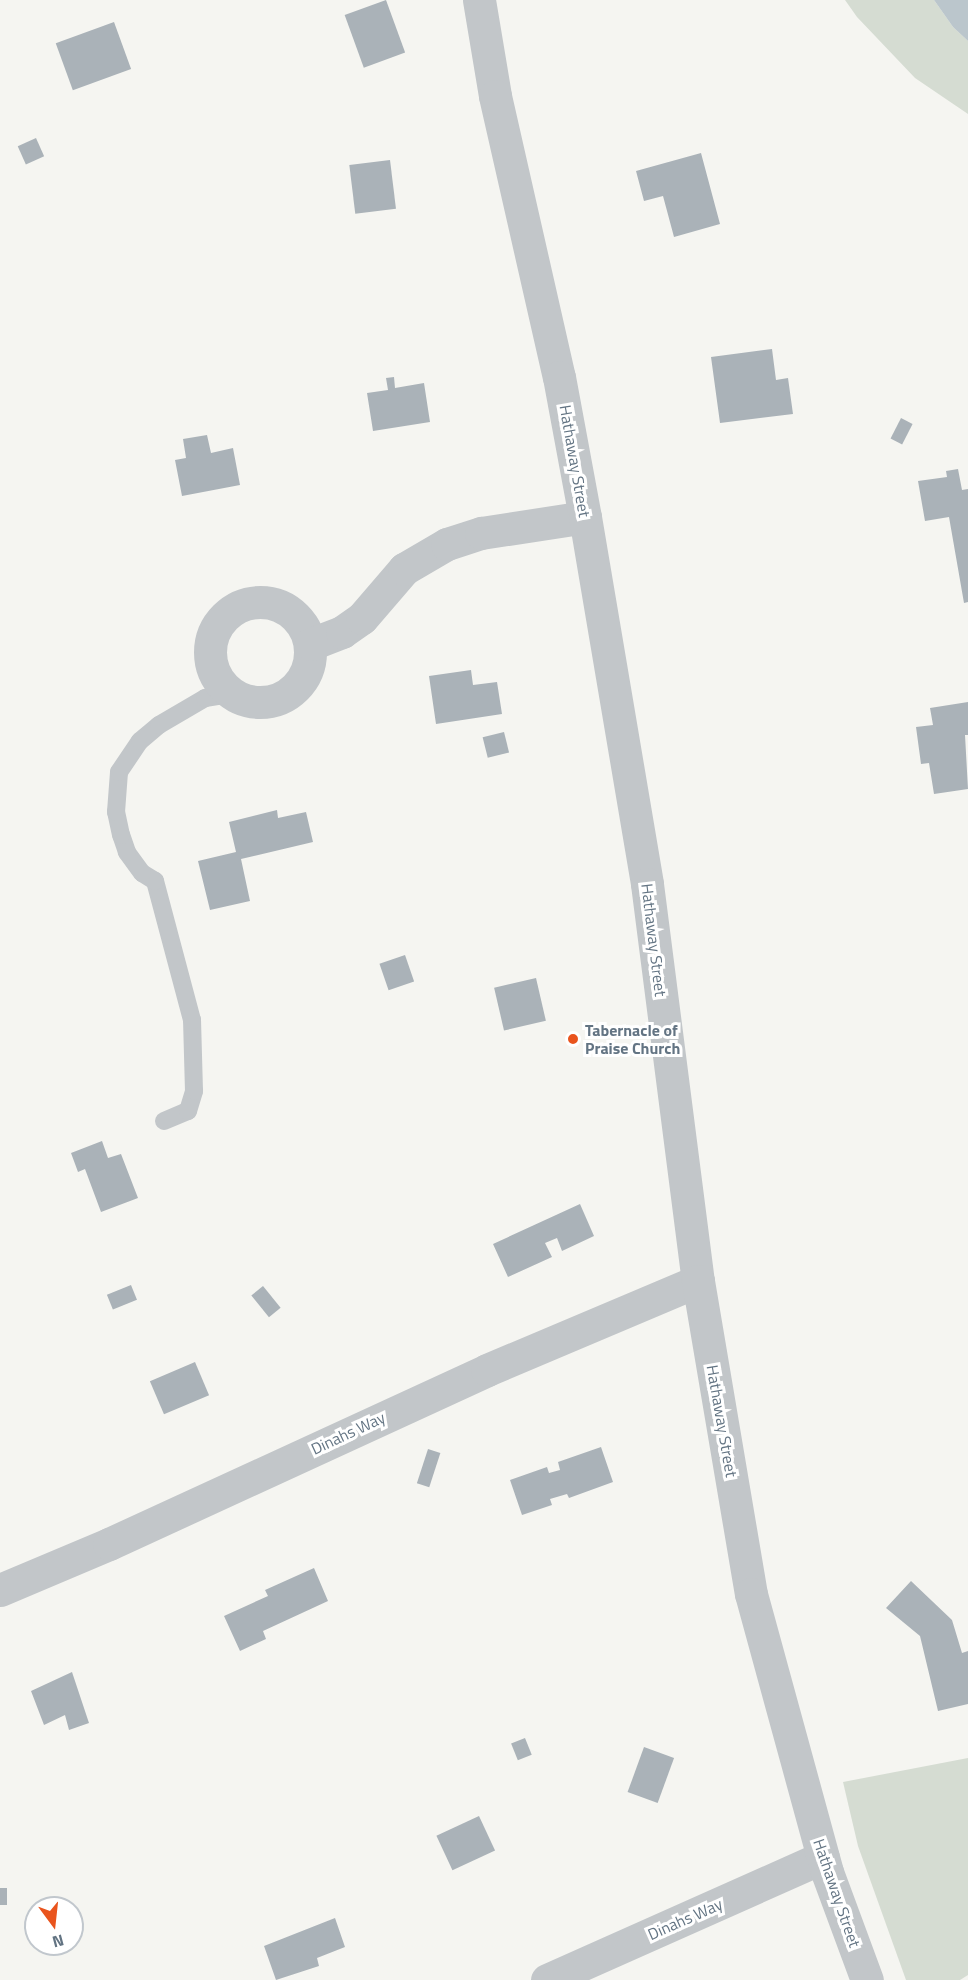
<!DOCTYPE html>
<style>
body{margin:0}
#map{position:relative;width:968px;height:1980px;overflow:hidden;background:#f5f5f1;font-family:"Titillium Web",sans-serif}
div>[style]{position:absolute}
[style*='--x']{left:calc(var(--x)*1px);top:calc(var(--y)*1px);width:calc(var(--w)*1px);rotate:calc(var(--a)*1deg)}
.green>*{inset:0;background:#d5dcd2}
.water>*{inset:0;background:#bbc6cc}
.building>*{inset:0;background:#aab2b8;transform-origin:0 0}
.service>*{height:18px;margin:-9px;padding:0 9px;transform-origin:9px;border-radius:9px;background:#c2c6c9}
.minor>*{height:33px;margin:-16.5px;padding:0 16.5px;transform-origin:16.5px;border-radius:16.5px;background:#c2c6c9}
.minor>.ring{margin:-16.5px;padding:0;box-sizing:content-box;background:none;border:33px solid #c2c6c9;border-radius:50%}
.tertiary>*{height:33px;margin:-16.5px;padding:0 16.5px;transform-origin:16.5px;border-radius:16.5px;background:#c2c6c9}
.dots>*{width:16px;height:16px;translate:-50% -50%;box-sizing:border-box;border:3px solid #fff;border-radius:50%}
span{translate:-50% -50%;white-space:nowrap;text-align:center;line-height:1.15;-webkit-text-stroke:6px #fff;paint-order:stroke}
.street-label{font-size:16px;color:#637483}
.poi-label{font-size:16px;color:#637483;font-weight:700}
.left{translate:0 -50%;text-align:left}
.north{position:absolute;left:24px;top:1896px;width:60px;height:60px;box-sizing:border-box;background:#fff;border:2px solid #c1c7cd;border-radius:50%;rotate:165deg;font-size:16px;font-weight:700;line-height:24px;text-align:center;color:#637483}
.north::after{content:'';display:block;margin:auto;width:21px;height:27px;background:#e9541d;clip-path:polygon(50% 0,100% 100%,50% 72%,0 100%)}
</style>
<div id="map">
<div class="green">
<i style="clip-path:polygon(845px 0,934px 0,953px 27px,968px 41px,968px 114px,915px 78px,857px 17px)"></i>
<i style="clip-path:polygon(968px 1758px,968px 1975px,960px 1980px,906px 1980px,858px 1846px,843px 1782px)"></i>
</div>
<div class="water">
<i style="clip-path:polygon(934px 0,968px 0,968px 41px,953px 27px)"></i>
</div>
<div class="building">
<i style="left:386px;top:0;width:56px;height:44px;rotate:70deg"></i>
<i style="left:114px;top:22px;width:50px;height:62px;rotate:70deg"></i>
<i style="left:36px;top:138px;width:20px;height:20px;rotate:66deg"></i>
<i style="clip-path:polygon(701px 153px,720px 224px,674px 237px,663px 196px,644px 201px,636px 171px)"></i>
<i style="left:390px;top:160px;width:49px;height:41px;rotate:83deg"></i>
<i style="clip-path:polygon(772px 349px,776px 380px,788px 378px,793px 414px,720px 423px,711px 357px)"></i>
<i style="clip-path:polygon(394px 377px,395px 388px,424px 383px,430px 422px,373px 431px,367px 393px,388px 390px,386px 378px)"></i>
<i style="left:901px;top:418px;width:13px;height:23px;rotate:27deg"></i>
<i style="clip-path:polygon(207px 435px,211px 453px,233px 448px,240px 485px,182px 496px,175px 460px,186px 458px,183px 439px)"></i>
<i style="clip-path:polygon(958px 469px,962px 490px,968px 489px,968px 602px,964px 603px,949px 517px,925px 521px,918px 481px,947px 477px,946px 471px)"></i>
<i style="clip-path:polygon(471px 670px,473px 685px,497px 682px,502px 714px,436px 724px,429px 676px)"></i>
<i style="clip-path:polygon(968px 702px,968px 735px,965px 735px,968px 789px,934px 794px,929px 763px,921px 764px,916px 727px,933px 725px,930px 708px)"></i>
<i style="left:504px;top:732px;width:21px;height:22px;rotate:76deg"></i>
<i style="clip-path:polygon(277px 810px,278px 818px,306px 812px,313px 842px,241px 859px,250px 901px,210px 910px,198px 861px,236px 852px,229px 822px)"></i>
<i style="left:405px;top:955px;width:28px;height:27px;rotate:71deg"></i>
<i style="left:536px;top:978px;width:44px;height:43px;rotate:77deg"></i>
<i style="clip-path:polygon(102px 1141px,108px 1158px,121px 1154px,138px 1198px,101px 1212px,85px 1169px,78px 1172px,71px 1153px)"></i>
<i style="clip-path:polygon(580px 1204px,594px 1236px,562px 1251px,557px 1238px,545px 1243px,552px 1257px,508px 1277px,493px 1244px)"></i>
<i style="left:131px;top:1285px;width:16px;height:26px;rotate:68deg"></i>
<i style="left:263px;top:1286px;width:28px;height:15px;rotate:51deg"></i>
<i style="left:195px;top:1362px;width:36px;height:49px;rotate:67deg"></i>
<i style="clip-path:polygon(601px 1447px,613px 1482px,569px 1498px,567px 1494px,550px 1499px,552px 1505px,522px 1515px,510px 1480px,547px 1467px,549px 1473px,560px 1470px,558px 1462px)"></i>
<i style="left:428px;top:1449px;width:13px;height:36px;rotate:18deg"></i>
<i style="clip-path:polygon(314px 1568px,328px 1601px,263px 1631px,266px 1639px,240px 1651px,224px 1616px,268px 1596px,265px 1590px)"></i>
<i style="clip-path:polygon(911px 1581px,952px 1620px,962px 1653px,968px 1651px,968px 1704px,938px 1711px,920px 1636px,886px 1608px)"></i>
<i style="clip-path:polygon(72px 1672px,89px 1723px,69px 1730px,65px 1715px,44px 1725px,31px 1691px)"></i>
<i style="left:525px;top:1738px;width:18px;height:15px;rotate:68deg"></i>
<i style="left:644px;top:1747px;width:32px;height:48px;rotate:20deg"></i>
<i style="left:479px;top:1816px;width:38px;height:47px;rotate:65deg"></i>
<i style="left:0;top:1888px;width:7px;height:17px"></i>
<i style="clip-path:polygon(335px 1918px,345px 1947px,317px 1958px,319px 1966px,276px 1980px,264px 1946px)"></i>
</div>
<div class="service">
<i style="--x:164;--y:1121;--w:26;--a:-23"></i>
<i style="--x:188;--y:1111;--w:21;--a:-73"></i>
<i style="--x:194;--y:1091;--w:71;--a:-91.6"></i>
<i style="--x:192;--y:1020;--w:144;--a:-104.9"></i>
<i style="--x:155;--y:881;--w:15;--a:-148"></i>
<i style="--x:142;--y:873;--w:26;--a:-126"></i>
<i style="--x:127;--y:852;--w:18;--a:-109"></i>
<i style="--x:121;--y:835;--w:24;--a:-102"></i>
<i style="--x:116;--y:812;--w:40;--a:-85.7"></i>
<i style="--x:119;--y:772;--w:37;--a:-56"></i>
<i style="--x:140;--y:741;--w:25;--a:-40"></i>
<i style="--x:159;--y:725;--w:53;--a:-30.4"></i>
<i style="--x:205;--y:698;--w:25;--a:-9"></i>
</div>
<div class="minor">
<i class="ring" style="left:210px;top:602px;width:67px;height:67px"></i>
<i style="--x:311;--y:644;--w:33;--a:-21"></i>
<i style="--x:342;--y:632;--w:24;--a:-35"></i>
<i style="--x:362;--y:618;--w:65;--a:-49.4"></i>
<i style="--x:404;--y:569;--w:50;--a:-30.2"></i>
<i style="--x:447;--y:544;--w:36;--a:-18"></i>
<i style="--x:481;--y:533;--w:105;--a:-8.7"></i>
<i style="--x:0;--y:1590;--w:118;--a:-22.9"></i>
<i style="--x:109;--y:1544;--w:416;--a:-24.7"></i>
<i style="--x:487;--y:1370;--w:229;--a:-22.9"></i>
<i style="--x:547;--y:1980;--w:302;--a:-24"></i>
</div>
<div class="tertiary">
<i style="--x:479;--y:0;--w:97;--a:80.5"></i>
<i style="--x:495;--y:96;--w:288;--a:77.2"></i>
<i style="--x:559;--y:377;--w:142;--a:79.5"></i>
<i style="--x:585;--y:517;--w:372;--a:80.4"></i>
<i style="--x:647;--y:884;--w:400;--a:82.7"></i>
<i style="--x:698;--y:1281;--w:317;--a:80.4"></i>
<i style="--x:751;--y:1594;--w:288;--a:74.7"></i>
<i style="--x:827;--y:1872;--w:115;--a:69.7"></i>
</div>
<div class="dots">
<i style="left:573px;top:1039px;background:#e9541d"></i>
</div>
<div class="street-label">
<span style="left:575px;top:461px;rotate:80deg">Hathaway Street</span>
<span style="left:654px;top:940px;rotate:83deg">Hathaway Street</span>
<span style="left:722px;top:1421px;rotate:80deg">Hathaway Street</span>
<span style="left:348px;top:1433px;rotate:-25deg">Dinahs Way</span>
<span style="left:837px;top:1893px;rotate:71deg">Hathaway Street</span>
<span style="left:685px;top:1919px;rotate:-24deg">Dinahs Way</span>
</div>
<div class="poi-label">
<span class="left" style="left:585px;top:1039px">Tabernacle of<br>Praise Church</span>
</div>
<div class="north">N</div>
</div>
